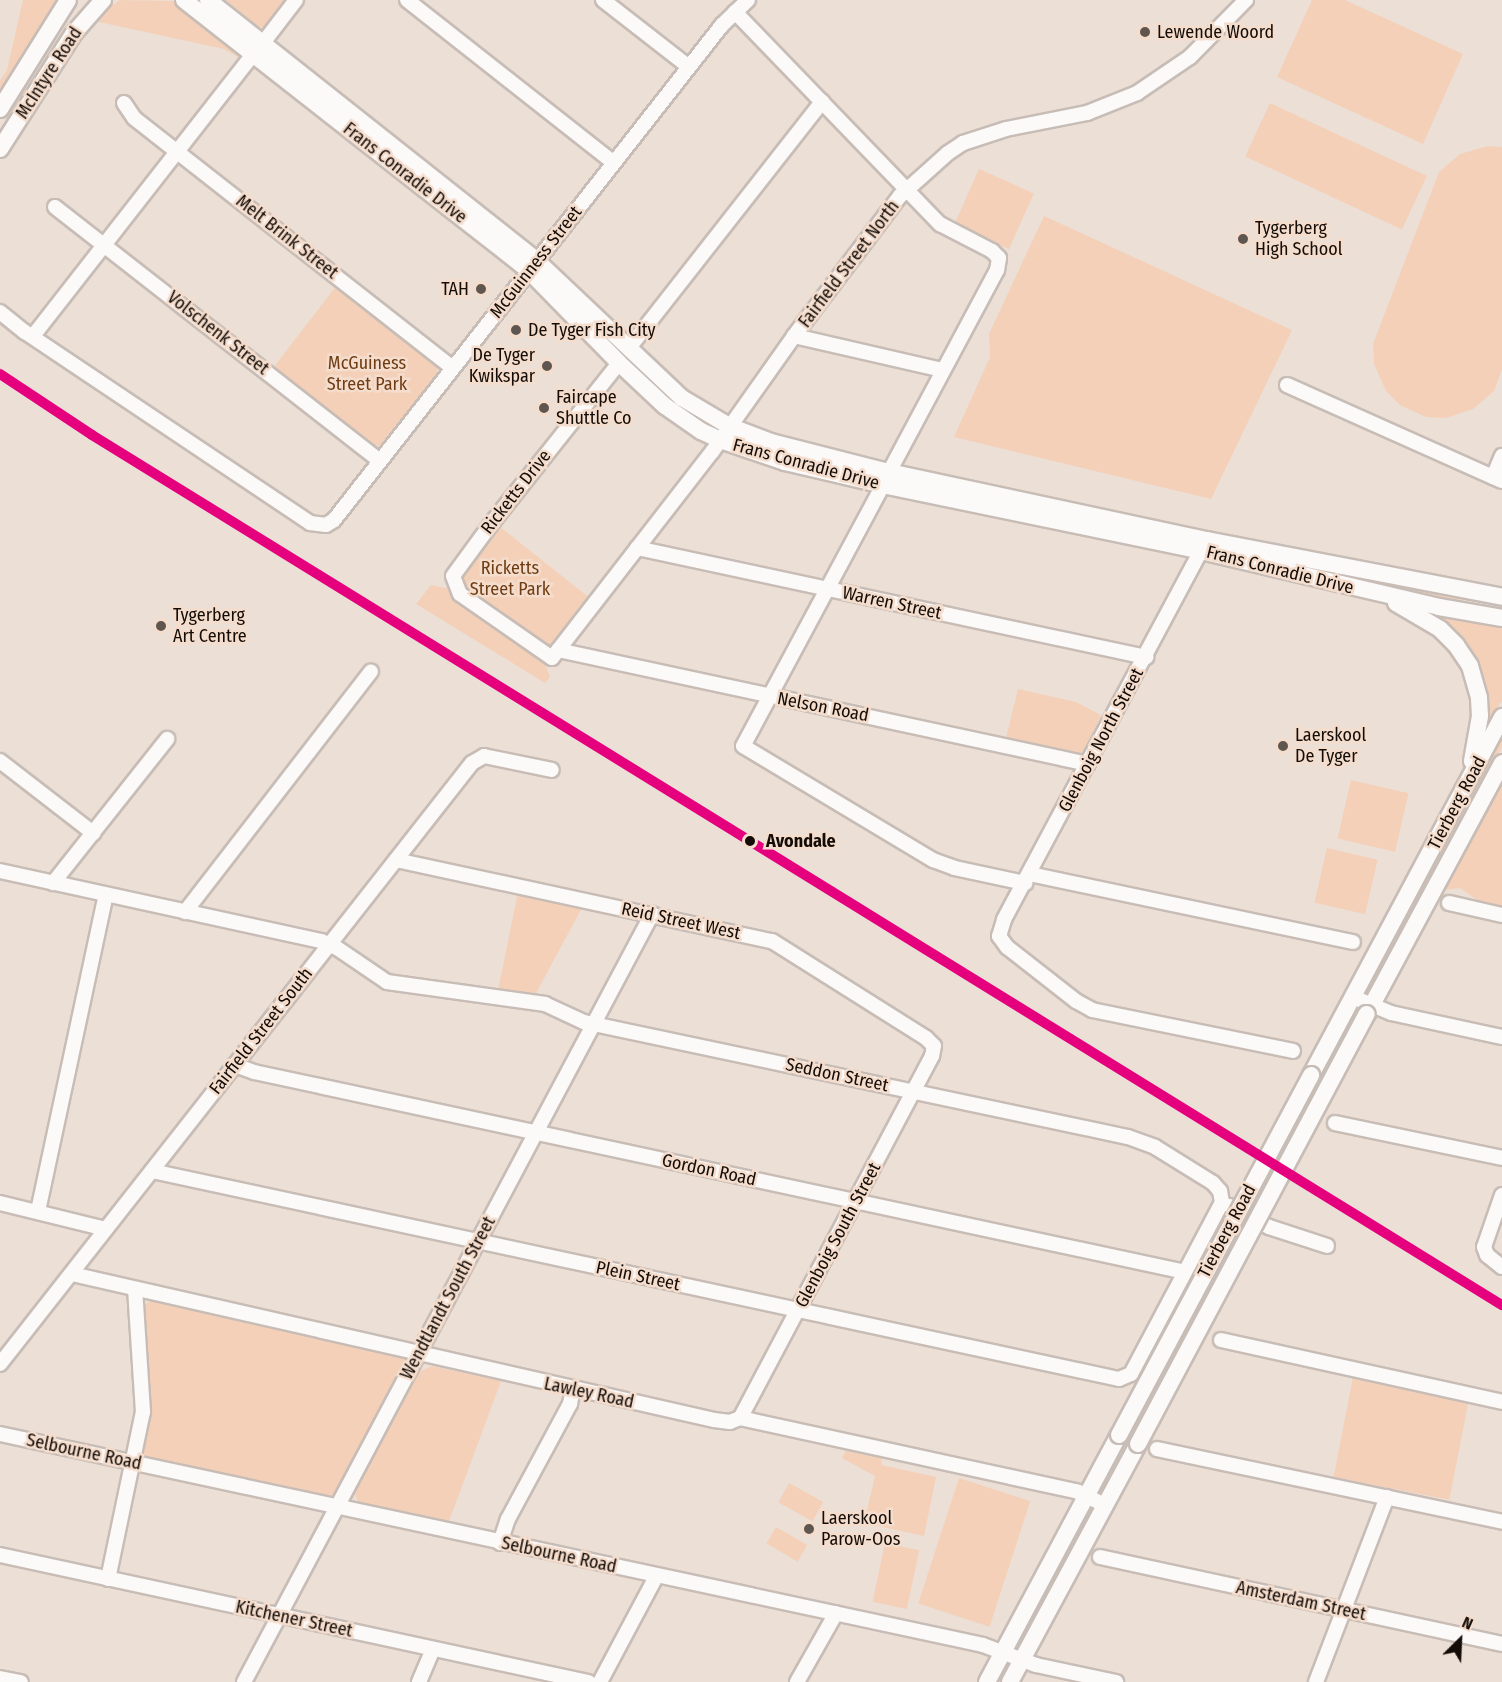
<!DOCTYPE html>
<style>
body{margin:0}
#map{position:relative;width:1502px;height:1682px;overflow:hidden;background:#ecdfd6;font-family:"Fira Sans Condensed",sans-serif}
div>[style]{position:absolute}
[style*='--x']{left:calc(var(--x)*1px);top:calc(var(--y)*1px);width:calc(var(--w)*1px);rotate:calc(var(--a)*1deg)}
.green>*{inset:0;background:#f4d0b8;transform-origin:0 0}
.roads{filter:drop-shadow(2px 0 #c7bdb6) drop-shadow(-2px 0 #c7bdb6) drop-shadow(0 2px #c7bdb6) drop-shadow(0 -2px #c7bdb6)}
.minor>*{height:14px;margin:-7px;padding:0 7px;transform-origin:7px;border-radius:7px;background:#fcfaf9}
.major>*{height:16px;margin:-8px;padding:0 8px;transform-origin:8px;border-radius:8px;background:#fcfaf9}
.bridges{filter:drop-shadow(2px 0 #c7bdb6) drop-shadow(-2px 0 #c7bdb6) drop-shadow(0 2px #c7bdb6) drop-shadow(0 -2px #c7bdb6)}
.major-bridge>*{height:16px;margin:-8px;padding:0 8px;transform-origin:8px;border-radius:8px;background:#fcfaf9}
.rail-1>*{height:10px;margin:-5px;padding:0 5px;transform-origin:5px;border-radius:5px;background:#e5007d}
.dots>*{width:16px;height:16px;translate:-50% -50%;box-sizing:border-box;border:3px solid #f5ddcd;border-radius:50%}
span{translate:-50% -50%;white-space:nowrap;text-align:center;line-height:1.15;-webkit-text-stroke:5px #f5ddcd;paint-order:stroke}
.poi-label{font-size:18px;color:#130c07}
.left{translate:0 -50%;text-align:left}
.right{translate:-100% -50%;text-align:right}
.street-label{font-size:18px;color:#130c07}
.park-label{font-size:18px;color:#6f3d14}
.stop-label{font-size:18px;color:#130c07;font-weight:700}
.north{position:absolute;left:1430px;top:1610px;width:60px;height:60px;-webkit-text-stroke:4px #f5ddcd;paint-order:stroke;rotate:24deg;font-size:16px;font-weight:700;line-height:24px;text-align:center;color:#130c07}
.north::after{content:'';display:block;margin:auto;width:21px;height:27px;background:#130c07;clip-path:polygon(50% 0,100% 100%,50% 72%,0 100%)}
</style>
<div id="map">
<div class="green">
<i style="clip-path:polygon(23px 0,58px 0,0 89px,0 81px,7px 70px)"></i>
<i style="clip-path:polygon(120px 0,174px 1px,239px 50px,241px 59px,224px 49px,99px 22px,96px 17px)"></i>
<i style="clip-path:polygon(226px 0,289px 0,265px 28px,258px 26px)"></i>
<i style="clip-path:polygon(1312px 0,1345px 0,1463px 54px,1423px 144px,1277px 77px)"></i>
<i style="left:1270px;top:103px;width:173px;height:59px;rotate:25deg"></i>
<i style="clip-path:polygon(1488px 146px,1502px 147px,1502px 369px,1494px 391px,1473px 409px,1446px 418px,1426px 417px,1400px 405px,1386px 391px,1374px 364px,1373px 344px,1439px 172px,1460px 154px)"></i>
<i style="left:979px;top:169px;width:60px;height:61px;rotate:24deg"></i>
<i style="clip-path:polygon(1044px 216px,1292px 330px,1211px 499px,954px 437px,990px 357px,989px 334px)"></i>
<i style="clip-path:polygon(337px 285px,438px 365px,436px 378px,385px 443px,379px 446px,369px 443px,273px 368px)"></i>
<i style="clip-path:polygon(499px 526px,591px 599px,555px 644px,546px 646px,463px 590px,458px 580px,475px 554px,479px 553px)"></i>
<i style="clip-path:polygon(1256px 555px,1442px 593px,1476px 605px,1305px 570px)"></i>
<i style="clip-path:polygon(431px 585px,450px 589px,452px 594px,524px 643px,543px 659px,550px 677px,545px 683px,416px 604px)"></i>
<i style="clip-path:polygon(1426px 611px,1502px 626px,1502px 701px,1488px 720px,1485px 700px)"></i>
<i style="clip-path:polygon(1018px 689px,1076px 702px,1101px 715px,1083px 755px,1006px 738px)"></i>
<i style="clip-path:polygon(1502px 733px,1502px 747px,1369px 992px,1370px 981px)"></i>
<i style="left:1351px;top:780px;width:59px;height:60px;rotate:13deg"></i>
<i style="clip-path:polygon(1502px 783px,1502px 910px,1484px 905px,1460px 888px,1445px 890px)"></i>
<i style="left:1327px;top:848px;width:52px;height:56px;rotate:13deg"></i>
<i style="clip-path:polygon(518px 892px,583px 906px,535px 995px,498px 990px)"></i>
<i style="clip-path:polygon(156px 1298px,405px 1352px,407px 1361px,336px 1493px,325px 1498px,142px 1457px,150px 1411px,143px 1310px,145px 1304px)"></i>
<i style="clip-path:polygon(432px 1366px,501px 1381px,448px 1524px,359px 1505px,354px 1491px,417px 1373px)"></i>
<i style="left:1353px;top:1377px;width:118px;height:102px;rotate:11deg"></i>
<i style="clip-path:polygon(846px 1450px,882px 1458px,881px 1465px,936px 1477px,924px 1536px,864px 1523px,875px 1476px,842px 1458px)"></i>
<i style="left:959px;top:1478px;width:75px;height:132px;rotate:18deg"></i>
<i style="left:789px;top:1483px;width:39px;height:22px;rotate:29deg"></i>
<i style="left:776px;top:1527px;width:36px;height:19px;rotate:30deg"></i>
<i style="left:885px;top:1543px;width:35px;height:60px;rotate:12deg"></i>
</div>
<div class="roads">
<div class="minor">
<i style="--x:407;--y:0;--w:263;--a:38.2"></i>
<i style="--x:603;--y:0;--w:109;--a:37.9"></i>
<i style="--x:735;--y:12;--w:295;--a:46"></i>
<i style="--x:940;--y:224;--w:59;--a:27.4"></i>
<i style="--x:992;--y:251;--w:10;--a:45"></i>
<i style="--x:999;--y:258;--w:12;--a:99"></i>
<i style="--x:997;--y:270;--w:229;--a:118.1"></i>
<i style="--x:263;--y:43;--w:54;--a:-52.5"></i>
<i style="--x:124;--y:103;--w:18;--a:56"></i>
<i style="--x:134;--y:118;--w:405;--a:38.1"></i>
<i style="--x:55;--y:207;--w:412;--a:38"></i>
<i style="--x:0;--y:312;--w:32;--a:39"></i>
<i style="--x:25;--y:332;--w:343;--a:33.8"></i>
<i style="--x:310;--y:523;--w:16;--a:7"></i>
<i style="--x:326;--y:525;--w:9;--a:-32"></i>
<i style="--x:334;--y:520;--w:629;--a:-51.91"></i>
<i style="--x:722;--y:25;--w:36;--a:-44"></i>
<i style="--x:33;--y:336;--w:358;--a:-52"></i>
<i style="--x:794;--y:336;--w:152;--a:12.9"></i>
<i style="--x:629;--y:348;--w:313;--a:-51.9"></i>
<i style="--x:619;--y:363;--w:201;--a:128.5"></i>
<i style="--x:494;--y:520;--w:69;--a:126.2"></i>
<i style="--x:453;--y:576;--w:19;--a:69"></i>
<i style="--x:460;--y:594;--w:112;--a:34.8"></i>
<i style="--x:552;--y:658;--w:261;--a:-52.2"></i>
<i style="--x:712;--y:452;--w:142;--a:-54.7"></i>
<i style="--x:794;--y:336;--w:176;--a:-52.9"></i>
<i style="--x:900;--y:196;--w:64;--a:-41.9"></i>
<i style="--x:948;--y:153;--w:18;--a:-34"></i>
<i style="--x:963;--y:143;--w:45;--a:-18"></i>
<i style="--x:1006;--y:129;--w:83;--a:-11.2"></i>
<i style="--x:1087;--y:113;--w:54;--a:-21.8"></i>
<i style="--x:1137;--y:93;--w:64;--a:-34.2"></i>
<i style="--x:1190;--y:57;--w:80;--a:-45.5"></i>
<i style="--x:1287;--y:385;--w:235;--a:24.1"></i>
<i style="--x:1493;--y:477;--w:23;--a:-67"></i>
<i style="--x:883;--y:485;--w:296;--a:118.2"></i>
<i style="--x:743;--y:746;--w:222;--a:31"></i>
<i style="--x:933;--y:860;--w:23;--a:20"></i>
<i style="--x:955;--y:868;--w:72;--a:12.1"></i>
<i style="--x:1205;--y:543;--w:427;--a:118.1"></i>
<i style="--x:1004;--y:920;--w:17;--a:107"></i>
<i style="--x:999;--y:936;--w:14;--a:54"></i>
<i style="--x:1007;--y:947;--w:88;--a:38"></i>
<i style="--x:1076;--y:1001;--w:18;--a:29"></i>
<i style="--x:1092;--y:1010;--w:205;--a:11.5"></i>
<i style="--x:637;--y:548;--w:521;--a:12.09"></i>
<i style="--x:558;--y:650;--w:542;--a:12.14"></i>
<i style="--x:0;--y:761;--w:118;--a:37.7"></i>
<i style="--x:396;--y:860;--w:385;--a:12.2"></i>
<i style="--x:772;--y:941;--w:182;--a:32.2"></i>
<i style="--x:926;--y:1038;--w:11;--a:45"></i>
<i style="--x:934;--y:1046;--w:10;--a:101"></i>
<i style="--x:932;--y:1056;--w:410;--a:117.9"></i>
<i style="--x:0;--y:871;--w:329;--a:12.3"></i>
<i style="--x:321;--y:941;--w:17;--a:24"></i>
<i style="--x:337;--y:948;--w:60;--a:34.2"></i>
<i style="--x:387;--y:982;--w:160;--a:7.9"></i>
<i style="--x:545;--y:1004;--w:43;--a:24.8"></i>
<i style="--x:584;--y:1022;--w:556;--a:11.94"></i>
<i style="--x:1128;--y:1137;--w:29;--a:20"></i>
<i style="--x:1155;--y:1147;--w:68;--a:31.8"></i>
<i style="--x:1213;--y:1183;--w:11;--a:49"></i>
<i style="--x:1220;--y:1191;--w:11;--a:80"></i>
<i style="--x:1030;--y:874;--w:330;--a:11.9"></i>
<i style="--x:53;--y:883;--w:184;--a:-51.6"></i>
<i style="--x:1449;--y:903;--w:54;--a:12.8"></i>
<i style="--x:185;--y:912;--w:304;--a:-52.3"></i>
<i style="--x:1353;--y:997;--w:41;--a:22.8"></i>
<i style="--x:1391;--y:1013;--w:114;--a:12.2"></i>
<i style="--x:235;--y:1065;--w:20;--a:20"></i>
<i style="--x:254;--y:1072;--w:952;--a:12.12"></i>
<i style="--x:1335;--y:1123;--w:171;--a:11.8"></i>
<i style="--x:152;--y:1171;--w:989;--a:12.14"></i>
<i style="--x:1119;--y:1379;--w:13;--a:-23"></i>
<i style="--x:1131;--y:1374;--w:195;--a:-62.1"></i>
<i style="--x:1502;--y:1195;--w:55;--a:109.1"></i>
<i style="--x:1484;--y:1247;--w:9;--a:69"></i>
<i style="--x:1487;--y:1255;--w:19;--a:39"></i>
<i style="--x:0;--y:1203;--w:109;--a:13.8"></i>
<i style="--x:1230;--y:1206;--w:44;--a:28.3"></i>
<i style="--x:1269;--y:1227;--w:61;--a:18.1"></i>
<i style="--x:38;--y:1211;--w:323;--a:-77.9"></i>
<i style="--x:72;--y:1274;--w:658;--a:12.81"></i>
<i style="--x:714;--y:1420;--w:16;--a:7"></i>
<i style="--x:730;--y:1422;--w:11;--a:-22"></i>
<i style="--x:740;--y:1418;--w:346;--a:12.3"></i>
<i style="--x:1078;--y:1492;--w:30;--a:26"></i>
<i style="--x:1221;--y:1340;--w:288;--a:12.4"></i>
<i style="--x:0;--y:1364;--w:764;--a:-51.86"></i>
<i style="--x:472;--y:763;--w:14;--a:-30"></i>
<i style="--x:484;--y:756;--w:69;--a:11.6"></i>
<i style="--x:0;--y:1434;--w:1005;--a:12.11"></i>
<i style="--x:983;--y:1645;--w:57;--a:20.7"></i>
<i style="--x:1036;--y:1665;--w:82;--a:12"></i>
<i style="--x:1157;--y:1449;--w:353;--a:11.9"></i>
<i style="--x:500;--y:1543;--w:25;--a:-72"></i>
<i style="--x:508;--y:1519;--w:131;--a:-61.7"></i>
<i style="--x:570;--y:1404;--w:15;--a:-79"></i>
<i style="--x:0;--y:1555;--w:602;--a:12.19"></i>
<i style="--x:1100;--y:1557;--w:411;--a:12.2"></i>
<i style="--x:108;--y:1579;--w:171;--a:-78.2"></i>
<i style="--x:143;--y:1412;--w:123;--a:-93.7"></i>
<i style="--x:0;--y:1678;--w:21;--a:11"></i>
<i style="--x:244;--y:1682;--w:870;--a:-62.02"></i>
<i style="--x:419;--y:1682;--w:36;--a:-67"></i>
<i style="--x:600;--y:1682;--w:121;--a:-62"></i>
<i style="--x:797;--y:1682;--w:79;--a:-60.5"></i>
<i style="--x:1316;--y:1682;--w:198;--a:-69"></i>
</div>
<div class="major">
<i style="--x:184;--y:0;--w:439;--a:38.1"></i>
<i style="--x:529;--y:271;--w:129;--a:45.6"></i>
<i style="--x:619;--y:363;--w:63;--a:43.1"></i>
<i style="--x:665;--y:406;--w:44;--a:34.8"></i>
<i style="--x:701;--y:431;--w:21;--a:25"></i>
<i style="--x:720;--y:440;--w:69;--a:18.7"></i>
<i style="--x:785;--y:462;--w:101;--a:13.2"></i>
<i style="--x:883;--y:485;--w:325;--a:11.7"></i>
<i style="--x:1201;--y:551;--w:244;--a:13.2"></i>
<i style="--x:1439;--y:607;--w:64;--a:9.9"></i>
<i style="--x:208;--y:0;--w:420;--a:38.4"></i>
<i style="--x:537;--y:261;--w:199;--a:43.4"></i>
<i style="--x:682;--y:398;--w:55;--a:30.8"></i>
<i style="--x:729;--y:426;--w:45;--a:20.9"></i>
<i style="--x:771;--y:442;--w:122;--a:14.3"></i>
<i style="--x:889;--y:472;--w:325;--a:12.1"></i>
<i style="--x:1207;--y:540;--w:300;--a:10.9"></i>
<i style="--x:0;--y:109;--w:128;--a:-58"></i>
<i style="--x:0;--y:149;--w:138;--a:-57.5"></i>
<i style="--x:74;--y:33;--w:44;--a:-48.7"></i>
<i style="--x:1396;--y:603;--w:51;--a:30.6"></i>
<i style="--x:1440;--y:629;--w:23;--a:45"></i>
<i style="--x:1456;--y:645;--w:25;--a:56"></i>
<i style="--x:1470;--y:666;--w:33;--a:74"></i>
<i style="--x:1479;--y:698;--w:18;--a:87"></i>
<i style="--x:1480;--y:716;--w:46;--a:100.1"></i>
<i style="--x:1367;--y:1014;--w:285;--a:-61.7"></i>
<i style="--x:1311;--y:1075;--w:406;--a:-61.9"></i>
<i style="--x:987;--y:1682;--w:280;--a:-61.9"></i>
<i style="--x:1010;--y:1682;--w:270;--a:-61.7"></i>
</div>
</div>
<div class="bridges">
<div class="major-bridge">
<i style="--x:1119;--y:1435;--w:408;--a:-61.9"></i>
<i style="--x:1138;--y:1444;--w:487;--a:-62"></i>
</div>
</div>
<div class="rail-1">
<i style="--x:0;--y:374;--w:110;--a:33.5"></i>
<i style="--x:92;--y:435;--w:1657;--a:31.68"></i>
</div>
<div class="dots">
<i style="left:1145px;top:32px;background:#5f564f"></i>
<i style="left:1243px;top:239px;background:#5f564f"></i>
<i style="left:481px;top:289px;background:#5f564f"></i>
<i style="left:516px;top:330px;background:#5f564f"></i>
<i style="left:547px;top:366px;background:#5f564f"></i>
<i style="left:544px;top:408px;background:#5f564f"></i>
<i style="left:161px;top:626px;background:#5f564f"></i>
<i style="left:1283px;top:746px;background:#5f564f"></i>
<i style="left:750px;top:841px;background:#130c07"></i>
<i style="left:809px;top:1529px;background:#5f564f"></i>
</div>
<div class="poi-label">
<span class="left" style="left:1157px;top:32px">Lewende Woord</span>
<span class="left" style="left:1255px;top:239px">Tygerberg<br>High School</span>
<span class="right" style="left:469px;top:289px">TAH</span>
<span class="left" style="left:528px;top:330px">De Tyger Fish City</span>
<span class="right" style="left:535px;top:366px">De Tyger<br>Kwikspar</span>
<span class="left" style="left:556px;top:408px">Faircape<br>Shuttle Co</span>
<span class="left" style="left:173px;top:626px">Tygerberg<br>Art Centre</span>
<span class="left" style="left:1295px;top:746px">Laerskool<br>De Tyger</span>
<span class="left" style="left:821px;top:1529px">Laerskool<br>Parow-Oos</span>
</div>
<div class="street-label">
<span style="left:49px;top:73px;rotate:-57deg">McIntyre Road</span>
<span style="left:405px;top:173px;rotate:38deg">Frans Conradie Drive</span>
<span style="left:287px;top:237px;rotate:38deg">Melt Brink Street</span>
<span style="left:536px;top:262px;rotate:-52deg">McGuinness Street</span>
<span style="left:849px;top:264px;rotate:-53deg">Fairfield Street North</span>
<span style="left:218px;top:333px;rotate:38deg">Volschenk Street</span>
<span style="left:806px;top:464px;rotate:15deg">Frans Conradie Drive</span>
<span style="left:516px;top:492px;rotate:-52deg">Ricketts Drive</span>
<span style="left:1280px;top:570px;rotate:14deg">Frans Conradie Drive</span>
<span style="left:892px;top:603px;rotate:12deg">Warren Street</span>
<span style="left:823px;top:707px;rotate:11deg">Nelson Road</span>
<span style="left:1101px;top:740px;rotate:-62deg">Glenboig North Street</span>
<span style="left:1457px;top:803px;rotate:-62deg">Tierberg Road</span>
<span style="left:681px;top:921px;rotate:12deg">Reid Street West</span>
<span style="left:261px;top:1031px;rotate:-52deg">Fairfield Street South</span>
<span style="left:837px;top:1075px;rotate:12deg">Seddon Street</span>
<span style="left:709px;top:1170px;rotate:12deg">Gordon Road</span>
<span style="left:1227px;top:1231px;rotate:-62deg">Tierberg Road</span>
<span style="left:838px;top:1235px;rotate:-62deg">Glenboig South Street</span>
<span style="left:638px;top:1276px;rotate:12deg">Plein Street</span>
<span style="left:448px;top:1298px;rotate:-62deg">Wendtlandt South Street</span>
<span style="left:589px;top:1393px;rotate:12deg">Lawley Road</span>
<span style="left:84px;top:1452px;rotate:12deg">Selbourne Road</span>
<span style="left:559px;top:1555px;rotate:12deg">Selbourne Road</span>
<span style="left:1301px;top:1601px;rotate:12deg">Amsterdam Street</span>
<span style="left:294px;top:1619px;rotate:12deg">Kitchener Street</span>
</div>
<div class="park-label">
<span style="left:367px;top:374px">McGuiness<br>Street Park</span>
<span style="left:510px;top:579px">Ricketts<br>Street Park</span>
</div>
<div class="stop-label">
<span class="left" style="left:766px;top:841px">Avondale</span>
</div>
<div class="north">N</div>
</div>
